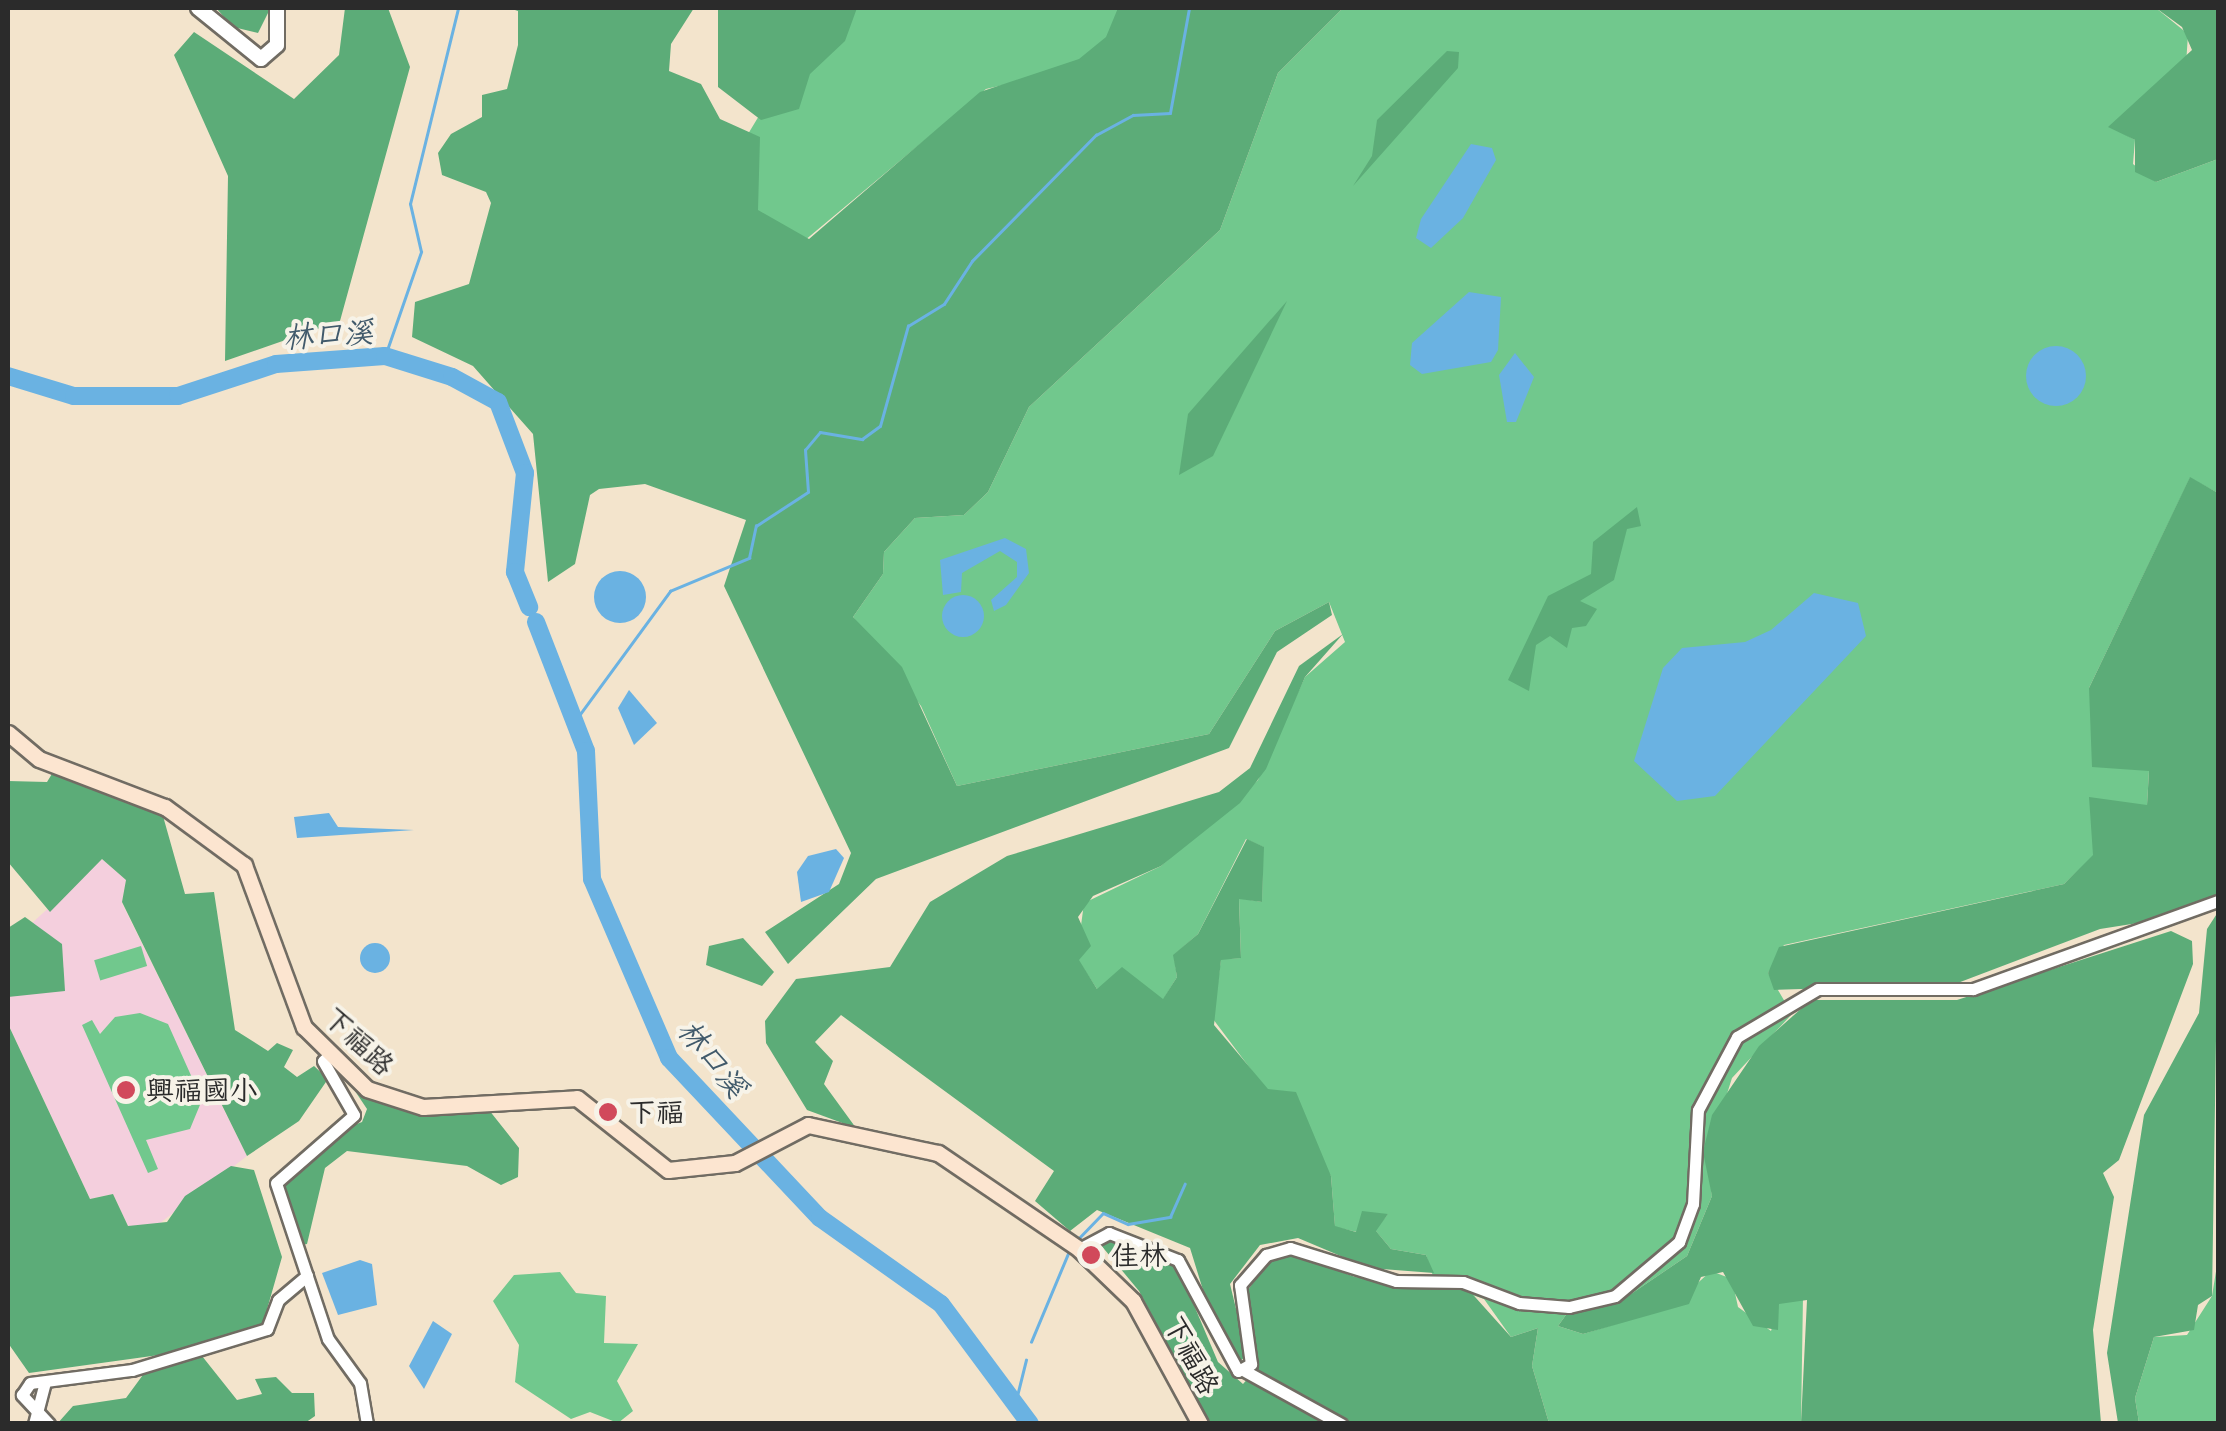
<!DOCTYPE html>
<meta charset="utf-8">
<style>
body{margin:0}
#map{position:relative;width:2226px;height:1431px;overflow:hidden;background:#f3e4cc;font-family:Delius,"LXGW WenKai TC",sans-serif}
div>[style]{position:absolute}
[style*='--x']{left:calc(var(--x)*1px);top:calc(var(--y)*1px);width:calc(var(--w)*1px);rotate:calc(var(--a)*1deg)}
.built>*{inset:0;background:#f4cfdd}
.green>*{inset:0;background:#71c88d;transform-origin:0 0}
.forest>*{inset:0;background:#5cac78}
.water>*{inset:0;background:#6ab2e2}
.round{border-radius:50%}
.stream>*{height:2.5px;margin:-1.25px;padding:0 1.25px;transform-origin:1.25px;border-radius:1.25px;background:#6ab2e2}
.river>*{height:18px;margin:-9px;padding:0 9px;transform-origin:9px;border-radius:9px;background:#6ab2e2}
.roads{filter:drop-shadow(2px 0 #716c63) drop-shadow(-2px 0 #716c63) drop-shadow(0 2px #716c63) drop-shadow(0 -2px #716c63)}
.minor>*{height:11px;margin:-5.5px;padding:0 5.5px;transform-origin:5.5px;border-radius:5.5px;background:#fff}
.tertiary>*{height:14px;margin:-7px;padding:0 7px;transform-origin:7px;border-radius:7px;background:#fff}
.secondary>*{height:15px;margin:-7.5px;padding:0 7.5px;transform-origin:7.5px;border-radius:7.5px;background:#fce5d0}
.dots>*{width:28px;height:28px;translate:-50% -50%;box-sizing:border-box;border:5px solid #f7f3e8;border-radius:50%}
span{translate:-50% -50%;white-space:nowrap;text-align:center;line-height:1.15;-webkit-text-stroke:8px #f7f3e8;paint-order:stroke}
.street-label{font-size:28px;color:#2b2b2b}
.poi-label{font-size:28px;color:#2b2b2b}
.left{translate:0 -50%;text-align:left}
.water-label{font-size:30px;color:#415a6b;font-style:italic}
.frame{position:absolute;inset:0;border:10px solid #2b2b2b;pointer-events:none}
</style>
<div id="map">
<div class="built">
<i style="clip-path:polygon(102px 859px,126px 880px,122px 903px,247px 1156px,155px 1227px,128px 1226px,113px 1194px,90px 1199px,8px 1024px,8px 945px)"></i>
</div>
<div class="green">
<i style="clip-path:polygon(824px 8px,1129px 8px,1112px 40px,1059px 72px,986px 89px,804px 241px,757px 216px,745px 139px)"></i>
<i style="clip-path:polygon(1343px 8px,2156px 8px,2188px 34px,2186px 65px,2110px 126px,2135px 140px,2133px 164px,2156px 182px,2218px 159px,2218px 493px,2190px 478px,2089px 688px,2149px 771px,2147px 805px,2064px 884px,1784px 945px,1768px 973px,1792px 1014px,1732px 1078px,1707px 1157px,1712px 1196px,1687px 1256px,1631px 1294px,1568px 1312px,1558px 1326px,1583px 1334px,1671px 1307px,1711px 1271px,1732px 1279px,1738px 1307px,1771px 1331px,1779px 1303px,1803px 1296px,1801px 1423px,1549px 1423px,1532px 1366px,1538px 1328px,1511px 1337px,1484px 1299px,1435px 1282px,1426px 1255px,1391px 1249px,1375px 1230px,1388px 1214px,1357px 1232px,1335px 1227px,1331px 1176px,1213px 1019px,1221px 959px,1241px 958px,1239px 898px,1262px 902px,1263px 847px,1246px 839px,1198px 934px,1174px 955px,1177px 977px,1163px 1000px,1097px 989px,1078px 960px,1090px 946px,1080px 933px,1084px 903px,1161px 866px,1258px 780px,1305px 677px,1345px 642px,1329px 602px,1275px 631px,1209px 734px,957px 786px,921px 706px,853px 617px,883px 574px,884px 552px,915px 518px,964px 515px,988px 492px,1029px 407px,1220px 230px,1278px 73px)"></i>
<i style="left:141px;top:946px;width:21px;height:49px;rotate:73deg"></i>
<i style="clip-path:polygon(140px 1013px,168px 1024px,202px 1100px,190px 1129px,146px 1140px,158px 1169px,148px 1173px,82px 1025px,92px 1020px,100px 1034px,115px 1017px)"></i>
<i style="clip-path:polygon(2218px 1259px,2218px 1423px,2139px 1423px,2135px 1398px,2154px 1337px,2187px 1335px,2212px 1296px)"></i>
<i style="clip-path:polygon(560px 1272px,576px 1293px,606px 1296px,604px 1343px,638px 1344px,617px 1381px,633px 1411px,618px 1423px,590px 1412px,571px 1419px,515px 1382px,519px 1345px,493px 1301px,514px 1275px)"></i>
</div>
<div class="forest">
<i style="clip-path:polygon(216px 8px,268px 8px,269px 11px,258px 33px,233px 27px)"></i>
<i style="clip-path:polygon(345px 8px,388px 8px,410px 67px,340px 321px,225px 361px,228px 176px,174px 55px,194px 32px,294px 99px,339px 55px)"></i>
<i style="clip-path:polygon(509px 8px,694px 8px,671px 44px,669px 71px,701px 84px,720px 119px,760px 137px,758px 210px,809px 239px,980px 92px,1079px 59px,1106px 37px,1118px 8px,1343px 8px,1278px 73px,1220px 230px,1029px 407px,988px 492px,964px 515px,915px 518px,884px 552px,883px 574px,853px 617px,902px 667px,957px 786px,1209px 734px,1275px 631px,1329px 602px,1332px 615px,1277px 652px,1229px 748px,876px 879px,788px 964px,765px 932px,839px 884px,851px 853px,724px 586px,746px 520px,645px 484px,599px 489px,590px 495px,575px 564px,548px 582px,533px 434px,473px 366px,412px 337px,415px 302px,469px 284px,491px 203px,486px 192px,442px 175px,438px 153px,451px 134px,482px 117px,482px 95px,507px 89px,518px 45px,518px 11px)"></i>
<i style="clip-path:polygon(718px 8px,857px 8px,845px 41px,810px 74px,799px 109px,761px 120px,718px 87px)"></i>
<i style="clip-path:polygon(2156px 8px,2218px 8px,2218px 159px,2156px 182px,2135px 172px,2135px 140px,2108px 127px,2192px 50px,2182px 27px)"></i>
<i style="clip-path:polygon(1447px 51px,1459px 52px,1458px 68px,1353px 186px,1372px 156px,1377px 120px)"></i>
<i style="clip-path:polygon(1287px 301px,1213px 456px,1179px 475px,1188px 414px)"></i>
<i style="clip-path:polygon(2190px 477px,2218px 493px,2218px 901px,2195px 914px,2100px 929px,1955px 984px,1774px 990px,1768px 973px,1779px 947px,2064px 884px,2093px 855px,2089px 797px,2147px 805px,2149px 771px,2092px 767px,2089px 688px)"></i>
<i style="clip-path:polygon(1637px 507px,1641px 526px,1627px 529px,1614px 580px,1580px 601px,1597px 609px,1586px 626px,1572px 628px,1567px 648px,1550px 636px,1536px 645px,1529px 691px,1508px 680px,1548px 596px,1591px 574px,1593px 542px)"></i>
<i style="clip-path:polygon(1343px 634px,1305px 677px,1266px 769px,1240px 803px,1161px 866px,1093px 896px,1078px 917px,1091px 946px,1079px 960px,1097px 989px,1122px 967px,1163px 999px,1177px 977px,1173px 955px,1198px 934px,1247px 839px,1264px 847px,1262px 902px,1239px 899px,1241px 958px,1221px 960px,1214px 1025px,1268px 1089px,1296px 1092px,1331px 1176px,1335px 1226px,1356px 1232px,1362px 1211px,1388px 1214px,1376px 1231px,1391px 1249px,1426px 1255px,1434px 1273px,1369px 1268px,1298px 1238px,1260px 1245px,1230px 1284px,1247px 1354px,1239px 1363px,1220px 1345px,1190px 1248px,1097px 1210px,1070px 1231px,1035px 1201px,1054px 1171px,841px 1015px,815px 1042px,833px 1061px,824px 1084px,856px 1128px,807px 1110px,766px 1043px,765px 1021px,796px 979px,890px 967px,930px 902px,1007px 856px,1219px 792px,1250px 768px,1299px 666px)"></i>
<i style="clip-path:polygon(58px 764px,161px 809px,185px 894px,214px 892px,235px 1030px,268px 1051px,277px 1043px,293px 1050px,284px 1067px,297px 1077px,314px 1066px,328px 1079px,299px 1121px,247px 1156px,122px 902px,126px 880px,102px 859px,50px 912px,8px 862px,8px 781px,47px 782px)"></i>
<i style="clip-path:polygon(2218px 912px,2212px 1296px,2198px 1305px,2194px 1330px,2154px 1337px,2135px 1398px,2139px 1423px,2118px 1423px,2107px 1353px,2144px 1115px,2199px 1013px,2207px 929px)"></i>
<i style="clip-path:polygon(25px 917px,62px 944px,65px 991px,8px 997px,8px 928px)"></i>
<i style="clip-path:polygon(2171px 931px,2192px 941px,2193px 964px,2119px 1160px,2103px 1173px,2114px 1197px,2093px 1330px,2101px 1423px,1801px 1423px,1807px 1300px,1779px 1304px,1778px 1330px,1753px 1326px,1723px 1272px,1701px 1277px,1689px 1304px,1583px 1334px,1558px 1326px,1568px 1312px,1631px 1294px,1687px 1256px,1712px 1196px,1703px 1152px,1712px 1115px,1759px 1046px,1811px 1000px,1957px 1000px)"></i>
<i style="clip-path:polygon(743px 938px,774px 972px,762px 986px,706px 965px,709px 946px)"></i>
<i style="clip-path:polygon(8px 1024px,90px 1199px,113px 1194px,128px 1226px,167px 1222px,185px 1196px,231px 1166px,254px 1170px,282px 1257px,262px 1327px,159px 1355px,29px 1373px,8px 1343px)"></i>
<i style="clip-path:polygon(343px 1073px,382px 1100px,485px 1105px,519px 1148px,518px 1177px,501px 1185px,467px 1166px,347px 1151px,325px 1168px,307px 1244px,296px 1246px,279px 1176px,330px 1134px,362px 1122px,367px 1109px)"></i>
<i style="clip-path:polygon(1111px 1230px,1177px 1265px,1218px 1362px,1243px 1384px,1259px 1366px,1245px 1294px,1271px 1258px,1293px 1254px,1355px 1277px,1467px 1288px,1511px 1337px,1538px 1328px,1532px 1366px,1549px 1423px,1209px 1423px,1139px 1291px,1100px 1244px)"></i>
<i style="clip-path:polygon(202px 1356px,237px 1400px,262px 1394px,255px 1379px,276px 1377px,292px 1393px,314px 1393px,315px 1416px,305px 1423px,57px 1424px,73px 1406px,126px 1398px,148px 1368px)"></i>
</div>
<div class="water">
<i style="clip-path:polygon(1471px 144px,1492px 148px,1496px 160px,1463px 218px,1431px 248px,1416px 238px,1421px 219px)"></i>
<i style="clip-path:polygon(1469px 292px,1501px 297px,1498px 350px,1491px 362px,1422px 374px,1410px 365px,1412px 343px)"></i>
<i class="round" style="left:2026px;top:346px;width:60px;height:60px"></i>
<i style="clip-path:polygon(1515px 353px,1534px 377px,1516px 422px,1507px 422px,1499px 375px)"></i>
<i style="clip-path:polygon(1005px 538px,1026px 549px,1029px 573px,1006px 605px,994px 611px,991px 600px,1017px 577px,1017px 562px,1000px 551px,962px 573px,961px 592px,943px 595px,940px 560px)"></i>
<i class="round" style="left:594px;top:571px;width:52px;height:52px"></i>
<i style="clip-path:polygon(1814px 593px,1858px 603px,1866px 636px,1715px 796px,1677px 801px,1634px 761px,1663px 668px,1682px 648px,1745px 642px,1771px 630px)"></i>
<i class="round" style="left:942px;top:595px;width:42px;height:42px"></i>
<i style="clip-path:polygon(629px 690px,657px 723px,634px 745px,618px 708px)"></i>
<i style="clip-path:polygon(329px 813px,338px 827px,414px 830px,297px 838px,294px 817px)"></i>
<i style="clip-path:polygon(836px 849px,844px 858px,829px 892px,801px 902px,797px 872px,808px 856px)"></i>
<i class="round" style="left:360px;top:943px;width:30px;height:30px"></i>
<i style="clip-path:polygon(360px 1260px,372px 1264px,377px 1305px,338px 1315px,322px 1273px)"></i>
<i style="clip-path:polygon(433px 1321px,452px 1334px,424px 1389px,409px 1366px)"></i>
</div>
<div class="stream">
<i style="--x:385;--y:356;--w:110;--a:-70.9"></i>
<i style="--x:421;--y:252;--w:49;--a:-102.9"></i>
<i style="--x:410;--y:204;--w:202;--a:-76.2"></i>
<i style="--x:575;--y:721;--w:161;--a:-53.8"></i>
<i style="--x:670;--y:591;--w:86;--a:-22.7"></i>
<i style="--x:749;--y:558;--w:33;--a:-78"></i>
<i style="--x:756;--y:526;--w:62;--a:-33.2"></i>
<i style="--x:808;--y:492;--w:42;--a:-94.1"></i>
<i style="--x:805;--y:450;--w:23;--a:-50"></i>
<i style="--x:820;--y:432;--w:43;--a:9.5"></i>
<i style="--x:862;--y:439;--w:22;--a:-36"></i>
<i style="--x:880;--y:426;--w:104;--a:-74.4"></i>
<i style="--x:908;--y:326;--w:42;--a:-31.4"></i>
<i style="--x:944;--y:304;--w:51;--a:-56.9"></i>
<i style="--x:972;--y:261;--w:177;--a:-45.5"></i>
<i style="--x:1096;--y:135;--w:42;--a:-28.4"></i>
<i style="--x:1133;--y:115;--w:37;--a:-3"></i>
<i style="--x:1170;--y:113;--w:107;--a:-79.7"></i>
<i style="--x:1077;--y:1240;--w:37;--a:-46"></i>
<i style="--x:1103;--y:1213;--w:27;--a:24"></i>
<i style="--x:1128;--y:1224;--w:43;--a:-9.5"></i>
<i style="--x:1170;--y:1217;--w:36;--a:-66"></i>
<i style="--x:1031;--y:1342;--w:99;--a:-67.3"></i>
<i style="--x:1017;--y:1396;--w:37;--a:-76"></i>
</div>
<div class="river">
<i style="--x:8;--y:376;--w:69;--a:16.9"></i>
<i style="--x:74;--y:396;--w:104;--a:0"></i>
<i style="--x:178;--y:396;--w:103;--a:-18.1"></i>
<i style="--x:276;--y:364;--w:109;--a:-4.2"></i>
<i style="--x:385;--y:356;--w:70;--a:17.4"></i>
<i style="--x:452;--y:377;--w:52;--a:28.5"></i>
<i style="--x:498;--y:402;--w:76;--a:69.2"></i>
<i style="--x:525;--y:473;--w:100;--a:95.8"></i>
<i style="--x:515;--y:572;--w:38;--a:68"></i>
<i style="--x:536;--y:622;--w:138;--a:68.8"></i>
<i style="--x:586;--y:751;--w:128;--a:87.3"></i>
<i style="--x:592;--y:879;--w:195;--a:66.7"></i>
<i style="--x:669;--y:1058;--w:220;--a:46.7"></i>
<i style="--x:820;--y:1218;--w:148;--a:35.4"></i>
<i style="--x:941;--y:1304;--w:149;--a:53.4"></i>
</div>
<div class="roads">
<div class="minor">
<i style="--x:331;--y:1053;--w:11;--a:135"></i>
<i style="--x:323;--y:1061;--w:62;--a:60.1"></i>
<i style="--x:354;--y:1115;--w:103;--a:138.9"></i>
<i style="--x:276;--y:1183;--w:164;--a:71.6"></i>
<i style="--x:328;--y:1339;--w:54;--a:54"></i>
<i style="--x:360;--y:1383;--w:42;--a:80.3"></i>
<i style="--x:1079;--y:1249;--w:34;--a:-28"></i>
<i style="--x:1109;--y:1233;--w:74;--a:21.4"></i>
<i style="--x:1178;--y:1260;--w:126;--a:61.6"></i>
<i style="--x:1238;--y:1371;--w:15;--a:-28"></i>
<i style="--x:1251;--y:1364;--w:80;--a:-97.9"></i>
<i style="--x:1240;--y:1285;--w:40;--a:-49"></i>
<i style="--x:1266;--y:1255;--w:25;--a:-16"></i>
<i style="--x:1290;--y:1248;--w:111;--a:17.3"></i>
<i style="--x:1396;--y:1281;--w:67;--a:0.9"></i>
<i style="--x:1463;--y:1282;--w:60;--a:20.6"></i>
<i style="--x:1519;--y:1303;--w:50;--a:4.6"></i>
<i style="--x:1569;--y:1307;--w:47;--a:-13.4"></i>
<i style="--x:1615;--y:1296;--w:84;--a:-40.2"></i>
<i style="--x:1679;--y:1242;--w:40;--a:-69.8"></i>
<i style="--x:1693;--y:1204;--w:94;--a:-87"></i>
<i style="--x:1698;--y:1110;--w:83;--a:-61.9"></i>
<i style="--x:1737;--y:1037;--w:94;--a:-30.7"></i>
<i style="--x:1818;--y:989;--w:155;--a:0"></i>
<i style="--x:1973;--y:989;--w:260;--a:-19.8"></i>
<i style="--x:1245;--y:1371;--w:110;--a:28.9"></i>
<i style="--x:34;--y:1424;--w:43;--a:-75.3"></i>
<i style="--x:49;--y:1424;--w:40;--a:-133"></i>
<i style="--x:22;--y:1395;--w:14;--a:-56"></i>
<i style="--x:30;--y:1383;--w:103;--a:-7.3"></i>
<i style="--x:132;--y:1370;--w:141;--a:-16.9"></i>
<i style="--x:267;--y:1329;--w:31;--a:-69"></i>
<i style="--x:278;--y:1300;--w:38;--a:-40"></i>
</div>
<div class="tertiary">
<i style="--x:198;--y:8;--w:81;--a:39"></i>
<i style="--x:261;--y:59;--w:21;--a:-41"></i>
<i style="--x:277;--y:45;--w:37;--a:-90"></i>
</div>
<div class="secondary">
<i style="--x:8;--y:733;--w:40;--a:40"></i>
<i style="--x:39;--y:759;--w:135;--a:20.9"></i>
<i style="--x:165;--y:807;--w:98;--a:36.3"></i>
<i style="--x:244;--y:865;--w:173;--a:69.7"></i>
<i style="--x:304;--y:1027;--w:88;--a:44.5"></i>
<i style="--x:367;--y:1089;--w:59;--a:17.8"></i>
<i style="--x:423;--y:1107;--w:154;--a:-3.3"></i>
<i style="--x:577;--y:1098;--w:116;--a:38.4"></i>
<i style="--x:668;--y:1170;--w:67;--a:-6"></i>
<i style="--x:735;--y:1163;--w:82;--a:-27.5"></i>
<i style="--x:808;--y:1125;--w:133;--a:12.2"></i>
<i style="--x:938;--y:1153;--w:171;--a:34.2"></i>
<i style="--x:1079;--y:1249;--w:75;--a:43.9"></i>
<i style="--x:1133;--y:1301;--w:140;--a:61.4"></i>
</div>
</div>
<div class="dots">
<i style="left:126px;top:1090px;background:#d1495b"></i>
<i style="left:608px;top:1112px;background:#d1495b"></i>
<i style="left:1091px;top:1255px;background:#d1495b"></i>
</div>
<div class="street-label">
<span style="left:359px;top:1041px;rotate:43deg">下福路</span>
<span style="left:1192px;top:1355px;rotate:62deg">下福路</span>
</div>
<div class="poi-label">
<span class="left" style="left:146px;top:1090px">興福國小</span>
<span class="left" style="left:628px;top:1112px">下福</span>
<span class="left" style="left:1111px;top:1255px">佳林</span>
</div>
<div class="water-label">
<span style="left:328px;top:334px;rotate:-4deg">林口溪</span>
<span style="left:713px;top:1058px;rotate:51deg">林口溪</span>
</div>
<div class="frame"></div>
</div>
